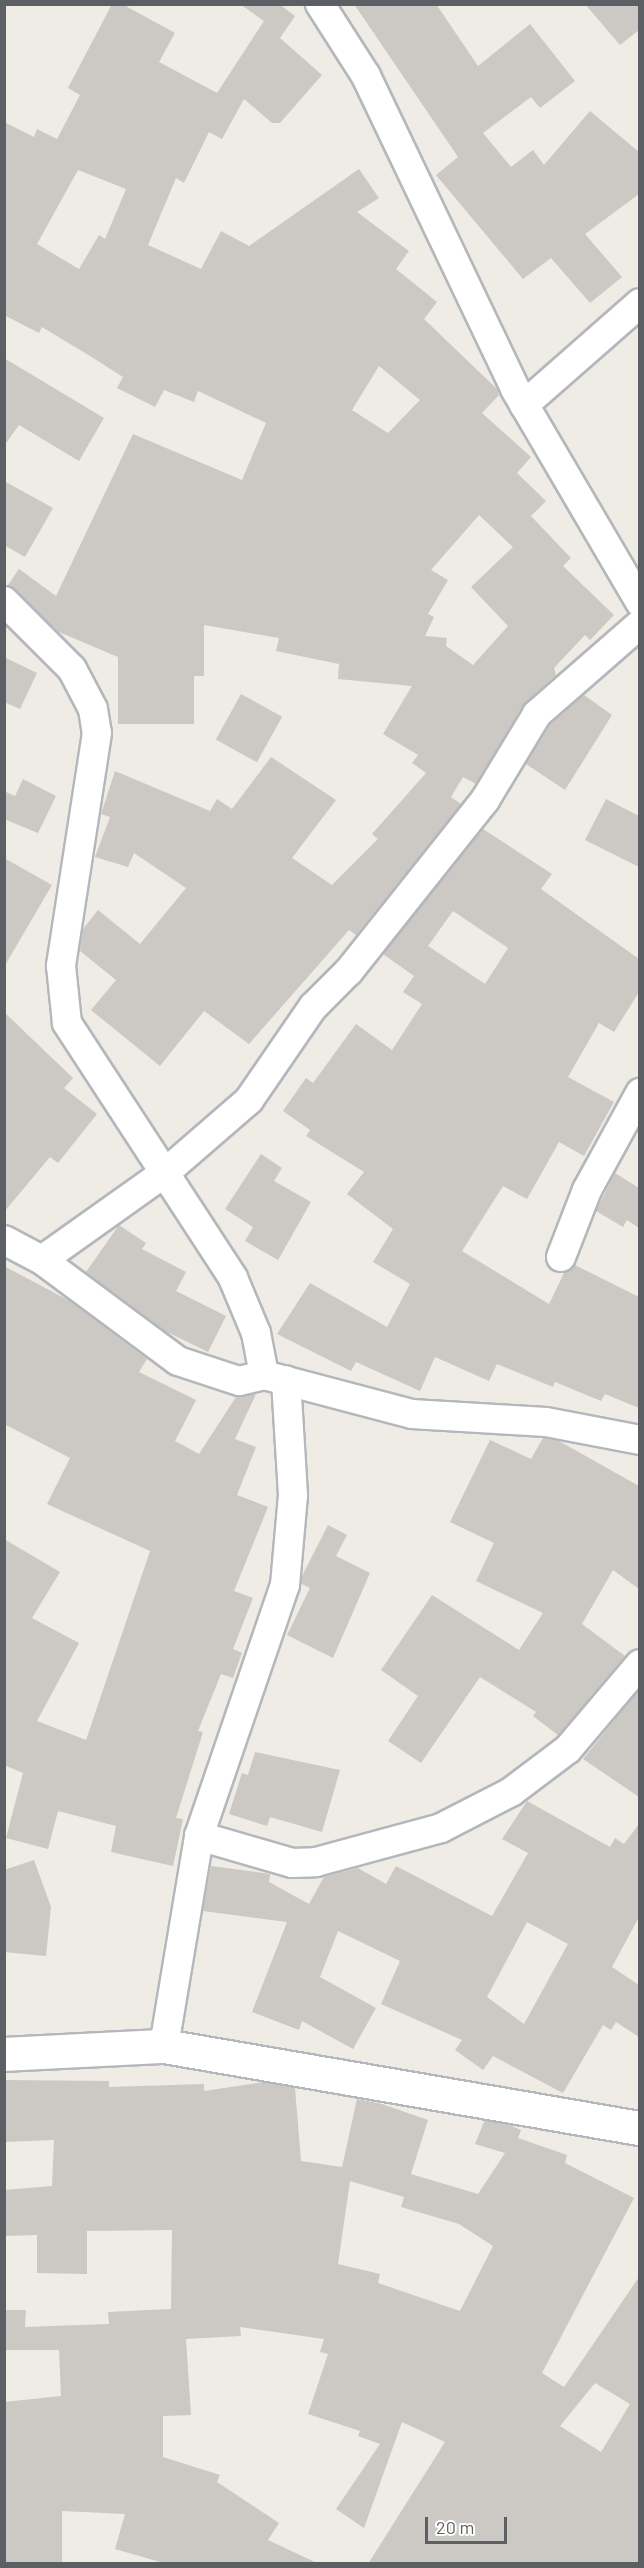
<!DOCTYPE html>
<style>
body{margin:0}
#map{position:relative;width:644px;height:2568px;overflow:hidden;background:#eeece4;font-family:Barlow,sans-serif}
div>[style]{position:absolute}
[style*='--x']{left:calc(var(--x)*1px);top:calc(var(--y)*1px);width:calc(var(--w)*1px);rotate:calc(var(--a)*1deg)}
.building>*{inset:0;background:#ccc8c3;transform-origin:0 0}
.roads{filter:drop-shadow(2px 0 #b4b7bb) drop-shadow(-2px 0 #b4b7bb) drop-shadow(0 2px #b4b7bb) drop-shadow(0 -2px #b4b7bb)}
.street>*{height:28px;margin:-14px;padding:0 14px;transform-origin:14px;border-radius:14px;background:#fff}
.secondary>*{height:33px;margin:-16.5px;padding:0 16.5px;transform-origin:16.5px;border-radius:16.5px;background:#fff}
span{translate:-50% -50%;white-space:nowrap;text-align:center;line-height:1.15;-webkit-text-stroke:4.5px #fff;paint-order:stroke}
.frame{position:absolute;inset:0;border:6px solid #5c6064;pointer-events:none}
.scale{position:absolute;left:425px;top:2517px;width:82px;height:27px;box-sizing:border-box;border:3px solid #5c6064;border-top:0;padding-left:8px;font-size:18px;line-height:21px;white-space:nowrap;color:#5c6064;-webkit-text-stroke:4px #fff;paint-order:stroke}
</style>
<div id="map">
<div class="building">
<i style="clip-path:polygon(evenodd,112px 4px,122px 4px,175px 33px,159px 62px,217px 93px,264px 21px,240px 4px,279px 4px,295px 16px,280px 38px,322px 75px,280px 123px,272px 123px,244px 99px,222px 139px,209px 132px,184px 183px,176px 178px,148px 245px,201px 269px,221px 231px,249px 246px,359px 169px,379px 198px,357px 212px,409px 251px,396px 269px,437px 302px,424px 319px,497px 389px,499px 395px,482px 413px,531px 457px,517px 473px,546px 501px,531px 516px,571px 558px,563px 566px,614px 615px,590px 640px,585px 635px,554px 668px,556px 675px,523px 705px,476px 784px,463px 777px,451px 797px,461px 804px,356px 935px,349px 930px,249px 1044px,204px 1011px,160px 1066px,91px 1010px,116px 980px,80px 951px,83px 929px,98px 910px,140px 944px,186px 888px,134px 853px,128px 867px,95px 857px,110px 817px,101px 814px,115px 771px,210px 811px,217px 799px,232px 809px,271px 757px,336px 800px,292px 858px,332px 885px,378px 839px,372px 834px,426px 773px,412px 763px,418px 755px,383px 734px,412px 686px,338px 679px,339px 664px,276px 651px,279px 638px,204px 625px,204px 676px,194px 676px,194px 724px,118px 724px,118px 657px,59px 632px,8px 585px,19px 569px,56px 596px,133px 434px,242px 480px,266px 423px,198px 391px,194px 402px,164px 390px,155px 407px,117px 388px,123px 377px,90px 356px,42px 327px,39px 333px,4px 315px,4px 122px,34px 137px,37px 129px,57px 139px,80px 95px,68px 88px,112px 4px,78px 170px,126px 189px,105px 239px,99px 235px,79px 269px,37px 244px,78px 170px,112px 4px,379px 366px,420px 400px,388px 433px,352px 410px,379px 366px,112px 4px,479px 515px,513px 547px,471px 587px,508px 626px,473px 665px,446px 646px,447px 638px,425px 636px,434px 617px,428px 614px,448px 580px,431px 570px,479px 515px)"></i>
<i style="clip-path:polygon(354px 4px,436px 4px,478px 66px,530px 24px,575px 81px,540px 108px,531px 97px,483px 133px,511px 167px,533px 150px,544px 165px,590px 111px,639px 152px,639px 194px,585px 234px,622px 277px,590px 303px,551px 258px,523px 279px,436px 175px,458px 157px)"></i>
<i style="clip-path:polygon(585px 4px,639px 4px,639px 30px,620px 45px)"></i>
<i style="clip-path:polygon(4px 358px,104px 418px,79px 461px,19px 425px,4px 446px)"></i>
<i style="clip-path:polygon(4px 481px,53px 508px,25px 557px,4px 545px)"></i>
<i style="clip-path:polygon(4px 657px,37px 673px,20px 709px,4px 702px)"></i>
<i style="left:241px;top:694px;width:47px;height:52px;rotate:29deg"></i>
<i style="clip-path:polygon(584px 695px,612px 715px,565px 790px,526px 764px,550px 725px)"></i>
<i style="clip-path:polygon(23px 779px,56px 796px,38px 833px,4px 819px,4px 791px,15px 796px)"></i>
<i style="clip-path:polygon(606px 799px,639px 816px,639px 867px,585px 840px)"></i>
<i style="clip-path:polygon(evenodd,483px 829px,552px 874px,541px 889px,639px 959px,639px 992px,614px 1032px,599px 1023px,568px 1077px,614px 1102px,584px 1156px,559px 1142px,527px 1199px,503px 1186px,462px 1251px,549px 1304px,564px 1273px,575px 1265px,639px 1297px,639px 1408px,605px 1394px,601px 1401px,555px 1382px,553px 1387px,497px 1364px,489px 1381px,435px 1357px,420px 1391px,356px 1362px,351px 1371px,277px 1334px,310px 1283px,387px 1327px,410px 1284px,373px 1262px,393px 1229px,347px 1194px,364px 1172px,306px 1136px,310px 1130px,283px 1111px,306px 1078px,313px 1083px,356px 1024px,392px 1050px,422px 1004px,403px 992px,414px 976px,383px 954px,483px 829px,453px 911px,508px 948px,485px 984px,428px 946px,453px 911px)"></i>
<i style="clip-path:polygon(4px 858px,52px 885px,4px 967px)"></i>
<i style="clip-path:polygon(4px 1012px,73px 1078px,64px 1088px,97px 1114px,58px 1163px,50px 1157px,4px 1212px)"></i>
<i style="clip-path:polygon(261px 1154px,282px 1168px,274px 1181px,311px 1202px,278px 1260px,245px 1241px,253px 1227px,225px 1209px)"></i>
<i style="clip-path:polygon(615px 1173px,639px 1188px,639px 1228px,627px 1220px,623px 1227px,596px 1211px)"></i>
<i style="clip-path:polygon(119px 1225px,146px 1243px,142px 1249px,186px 1272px,176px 1291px,226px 1316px,208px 1352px,165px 1331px,86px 1272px)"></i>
<i style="clip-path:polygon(4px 1266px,68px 1300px,147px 1359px,139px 1372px,196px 1400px,175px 1441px,199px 1454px,236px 1397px,256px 1394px,235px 1439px,256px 1447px,237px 1495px,268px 1507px,234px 1591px,253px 1598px,233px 1649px,242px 1653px,233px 1678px,221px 1674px,198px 1731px,203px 1732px,176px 1818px,183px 1819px,173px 1866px,111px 1852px,116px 1826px,58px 1811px,48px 1849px,6px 1838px,23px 1773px,4px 1765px,4px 1539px,60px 1572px,32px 1618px,79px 1643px,37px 1721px,86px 1740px,150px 1551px,47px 1504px,70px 1458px,4px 1424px)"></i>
<i style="clip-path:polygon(543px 1438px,559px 1441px,639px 1486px,639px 1589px,613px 1570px,582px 1624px,625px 1656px,558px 1735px,533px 1716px,536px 1712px,480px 1677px,421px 1763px,388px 1741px,418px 1696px,381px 1670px,432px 1595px,519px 1650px,543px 1613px,476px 1581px,494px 1543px,450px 1522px,490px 1440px,531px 1459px)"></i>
<i style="clip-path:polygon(328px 1525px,347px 1535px,336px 1556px,370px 1573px,333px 1658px,287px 1635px,310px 1588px,302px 1584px,302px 1576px)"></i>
<i style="clip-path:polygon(639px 1690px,639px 1797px,583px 1759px)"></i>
<i style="clip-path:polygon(255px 1752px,340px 1770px,322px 1832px,270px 1817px,267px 1826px,229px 1814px,242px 1773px,248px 1775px)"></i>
<i style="clip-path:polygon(evenodd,527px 1801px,610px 1847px,615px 1838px,624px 1844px,639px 1824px,639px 1917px,612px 1967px,639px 1985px,639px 2037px,616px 2022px,611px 2030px,603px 2025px,563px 2093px,493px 2056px,483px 2070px,455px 2050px,462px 2040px,381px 2004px,400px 1961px,338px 1931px,320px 1977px,376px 2008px,353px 2049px,302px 2021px,299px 2030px,252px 2012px,287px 1922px,203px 1911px,211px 1866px,270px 1874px,269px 1882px,309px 1904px,324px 1877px,358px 1868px,386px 1884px,396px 1866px,492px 1916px,528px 1853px,502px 1839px,527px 1801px,527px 1922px,568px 1944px,524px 2024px,487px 1997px,527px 1922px)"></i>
<i style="clip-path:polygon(34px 1860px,51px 1907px,46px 1956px,4px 1952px,4px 1870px)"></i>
<i style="clip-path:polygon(evenodd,4px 2080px,109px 2081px,109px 2087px,204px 2084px,204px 2091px,265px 2082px,295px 2088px,301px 2161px,342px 2167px,357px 2099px,382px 2104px,428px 2120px,411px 2174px,478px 2194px,505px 2153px,475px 2144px,485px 2120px,507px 2124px,521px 2130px,518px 2138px,567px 2155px,565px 2163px,634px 2198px,542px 2373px,564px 2387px,639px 2277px,639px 2564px,368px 2564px,445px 2442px,402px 2422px,364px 2528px,336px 2509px,380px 2444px,358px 2436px,360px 2431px,308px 2414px,328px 2354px,320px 2352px,324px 2339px,240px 2327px,241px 2336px,186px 2339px,191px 2415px,163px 2416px,163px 2457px,220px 2475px,217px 2482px,279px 2523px,268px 2540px,319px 2564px,167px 2564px,115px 2549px,125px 2514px,62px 2511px,62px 2564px,4px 2564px,4px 2402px,61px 2396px,59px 2350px,4px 2350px,4px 2310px,26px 2310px,25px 2327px,109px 2324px,108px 2312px,171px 2309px,172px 2230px,87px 2231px,87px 2274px,37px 2273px,37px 2235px,4px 2236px,4px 2190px,52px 2186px,54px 2140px,4px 2142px,4px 2080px,350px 2181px,404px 2197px,401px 2207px,459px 2224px,493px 2246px,460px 2311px,378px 2283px,380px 2274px,338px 2264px,350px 2181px,4px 2080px,595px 2383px,630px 2404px,601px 2452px,560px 2426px,595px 2383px)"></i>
</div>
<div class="roads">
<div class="street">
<i style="--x:320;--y:4;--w:85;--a:57.4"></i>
<i style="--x:366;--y:76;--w:347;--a:64.5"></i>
<i style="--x:515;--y:389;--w:247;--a:59.6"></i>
<i style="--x:524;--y:405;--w:154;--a:-41.3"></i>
<i style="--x:4;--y:601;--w:96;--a:45"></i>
<i style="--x:72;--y:669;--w:45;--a:62.3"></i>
<i style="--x:93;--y:709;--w:24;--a:81"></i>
<i style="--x:97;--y:733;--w:236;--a:98.8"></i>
<i style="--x:61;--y:966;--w:57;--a:84"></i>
<i style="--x:67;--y:1023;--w:304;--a:56.9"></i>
<i style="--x:233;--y:1278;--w:60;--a:67.3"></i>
<i style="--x:256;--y:1333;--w:43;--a:79.2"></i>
<i style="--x:4;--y:1240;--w:43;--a:27.8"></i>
<i style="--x:42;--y:1260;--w:169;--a:36.6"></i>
<i style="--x:178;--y:1361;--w:64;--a:18.2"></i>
<i style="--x:239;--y:1381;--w:26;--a:-13"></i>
<i style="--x:264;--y:1375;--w:153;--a:14.8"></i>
<i style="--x:412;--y:1414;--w:134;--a:3.4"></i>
<i style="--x:546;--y:1422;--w:96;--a:10.8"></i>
<i style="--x:561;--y:1257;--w:72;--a:-68.8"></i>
<i style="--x:587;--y:1190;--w:111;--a:-61.3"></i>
<i style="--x:42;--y:1260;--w:152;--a:-35.4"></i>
<i style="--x:166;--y:1172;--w:110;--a:-40.9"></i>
<i style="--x:249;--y:1100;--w:113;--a:-55.5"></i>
<i style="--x:313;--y:1007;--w:51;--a:-45"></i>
<i style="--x:349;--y:971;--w:218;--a:-51.5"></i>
<i style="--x:485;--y:800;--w:100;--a:-58.8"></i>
<i style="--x:537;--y:714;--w:137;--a:-41.1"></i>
<i style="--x:199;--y:1836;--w:97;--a:16.2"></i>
<i style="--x:292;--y:1863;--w:24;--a:-2"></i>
<i style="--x:316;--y:1862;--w:130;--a:-15.2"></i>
<i style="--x:441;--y:1828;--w:79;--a:-27.2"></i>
<i style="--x:511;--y:1792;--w:71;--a:-37"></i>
<i style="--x:568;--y:1749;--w:111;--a:-49.7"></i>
<i style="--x:164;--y:2046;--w:213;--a:-80.5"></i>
<i style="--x:199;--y:1836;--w:265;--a:-71.1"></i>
<i style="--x:285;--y:1585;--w:90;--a:-84.9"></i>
<i style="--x:293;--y:1495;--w:115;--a:-93.5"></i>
</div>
<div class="secondary">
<i style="--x:4;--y:2054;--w:160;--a:-2.9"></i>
<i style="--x:164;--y:2046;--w:483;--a:9.8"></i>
</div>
</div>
<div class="frame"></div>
<div class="scale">20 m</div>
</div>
